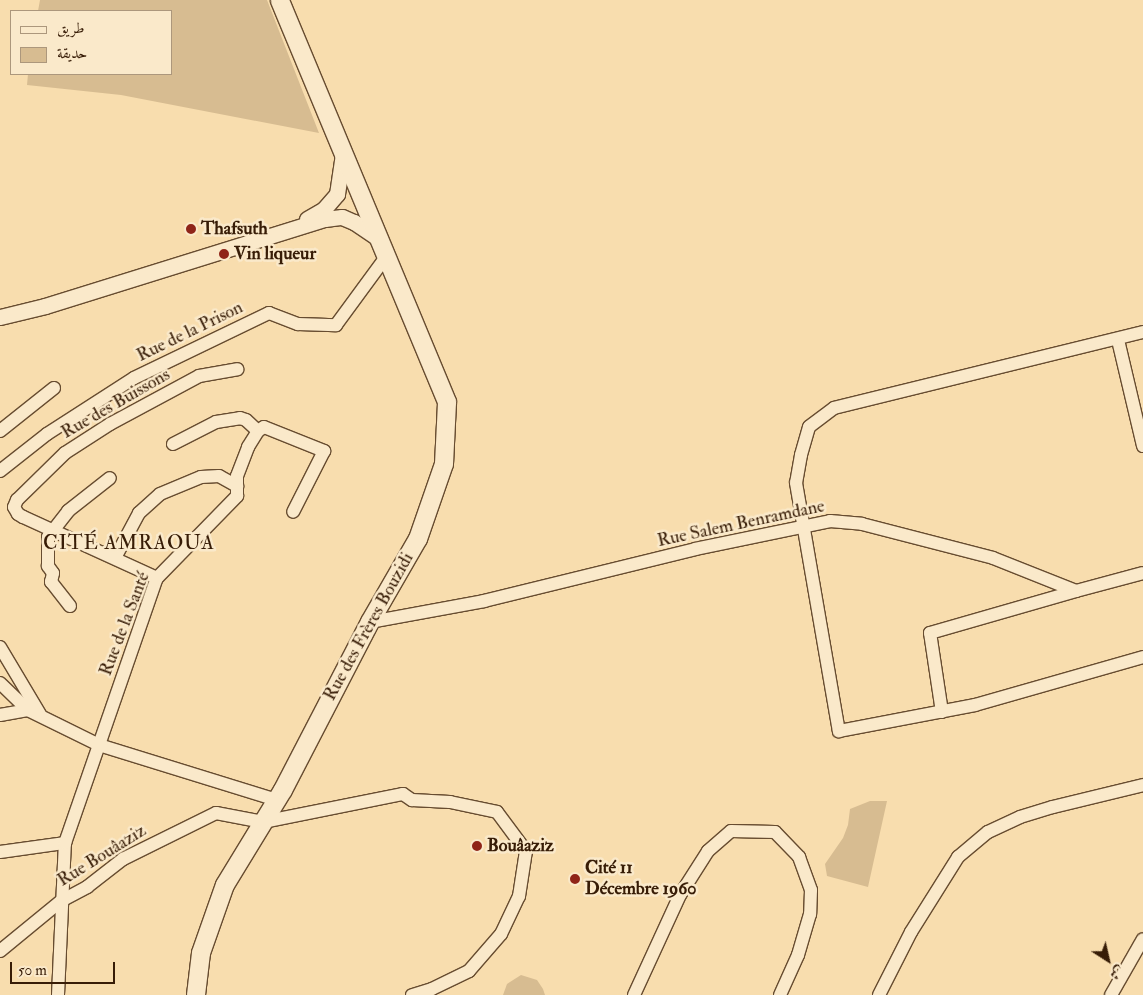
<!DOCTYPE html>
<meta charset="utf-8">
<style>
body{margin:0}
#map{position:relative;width:1143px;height:995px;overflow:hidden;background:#f8ddae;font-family:"IM FELL Double Pica",Amiri,serif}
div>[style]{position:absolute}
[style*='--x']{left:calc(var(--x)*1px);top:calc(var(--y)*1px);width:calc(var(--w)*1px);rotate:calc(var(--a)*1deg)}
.green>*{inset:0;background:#d7bc91}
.roads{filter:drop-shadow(1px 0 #674c30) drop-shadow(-1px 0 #674c30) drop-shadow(0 1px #674c30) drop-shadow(0 -1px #674c30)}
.minor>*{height:12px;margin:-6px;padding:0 6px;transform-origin:6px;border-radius:6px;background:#fae9ca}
.tertiary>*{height:15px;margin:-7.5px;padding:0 7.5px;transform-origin:7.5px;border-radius:7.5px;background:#fae9ca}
.secondary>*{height:18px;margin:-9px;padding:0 9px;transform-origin:9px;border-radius:9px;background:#fae9ca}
.dots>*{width:14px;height:14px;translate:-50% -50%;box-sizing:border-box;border:2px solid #fae9ca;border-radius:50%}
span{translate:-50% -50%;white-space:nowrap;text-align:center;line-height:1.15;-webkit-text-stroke:5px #fae9ca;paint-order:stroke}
.poi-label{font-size:18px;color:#371c06;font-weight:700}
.left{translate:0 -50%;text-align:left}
.street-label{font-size:18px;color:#371c06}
.quarter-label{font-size:20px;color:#371c06;letter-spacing:1px}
.legend{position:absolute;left:10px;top:10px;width:162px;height:65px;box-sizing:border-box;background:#fae9ca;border:1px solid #ac977c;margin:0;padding:6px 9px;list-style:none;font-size:15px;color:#371c06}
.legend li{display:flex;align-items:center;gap:10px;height:25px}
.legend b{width:25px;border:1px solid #ac977c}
.north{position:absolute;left:1083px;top:935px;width:50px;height:50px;-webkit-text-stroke:4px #fae9ca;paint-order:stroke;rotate:145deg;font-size:14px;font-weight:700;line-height:20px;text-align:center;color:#371c06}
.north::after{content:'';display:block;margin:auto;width:18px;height:22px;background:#371c06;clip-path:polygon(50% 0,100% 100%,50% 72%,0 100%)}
.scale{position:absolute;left:10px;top:962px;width:105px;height:22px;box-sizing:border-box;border:2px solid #371c06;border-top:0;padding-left:6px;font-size:15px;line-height:18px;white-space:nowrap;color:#371c06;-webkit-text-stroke:4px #fae9ca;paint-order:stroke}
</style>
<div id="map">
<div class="green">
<i style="clip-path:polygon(40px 0,267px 0,319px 133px,121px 95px,27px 85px,28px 74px,171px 74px,171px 11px,38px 11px)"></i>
<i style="clip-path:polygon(870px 801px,887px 801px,868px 887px,827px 876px,825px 864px,843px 838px,848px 825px,850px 809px)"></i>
<i style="clip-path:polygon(521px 975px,537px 980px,543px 989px,545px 995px,503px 995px,507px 984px)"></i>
</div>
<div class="roads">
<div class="minor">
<i style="--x:1143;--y:332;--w:318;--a:166.2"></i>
<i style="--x:834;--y:408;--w:31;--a:143"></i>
<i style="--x:809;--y:427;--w:29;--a:106"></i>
<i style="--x:801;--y:455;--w:28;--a:100"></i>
<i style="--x:796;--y:483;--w:252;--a:80.2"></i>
<i style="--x:839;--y:731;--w:138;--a:-10.8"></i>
<i style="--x:975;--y:705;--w:175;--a:-15.9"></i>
<i style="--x:1118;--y:340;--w:109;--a:76.7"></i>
<i style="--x:0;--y:431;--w:69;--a:-38.5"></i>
<i style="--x:173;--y:444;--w:48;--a:-27.1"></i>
<i style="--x:216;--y:422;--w:24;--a:-9"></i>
<i style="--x:240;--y:418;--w:6;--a:18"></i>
<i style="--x:246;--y:420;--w:16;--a:43"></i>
<i style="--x:0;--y:471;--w:60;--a:-38.2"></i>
<i style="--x:47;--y:434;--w:103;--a:-32.8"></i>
<i style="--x:134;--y:378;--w:150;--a:-25.7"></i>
<i style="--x:269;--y:313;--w:31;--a:21"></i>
<i style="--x:298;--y:324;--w:38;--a:2"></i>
<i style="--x:336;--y:325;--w:84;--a:-53.7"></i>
<i style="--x:115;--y:558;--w:51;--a:-61.9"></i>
<i style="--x:139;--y:513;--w:28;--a:-42"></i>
<i style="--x:160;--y:494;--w:44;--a:-22.5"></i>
<i style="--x:201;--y:477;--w:18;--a:-3"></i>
<i style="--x:219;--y:476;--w:21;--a:29"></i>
<i style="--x:157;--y:578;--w:147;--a:-155.5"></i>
<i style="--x:23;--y:517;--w:6;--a:-149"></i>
<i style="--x:18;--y:514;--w:8;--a:-120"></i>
<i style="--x:14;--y:507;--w:8;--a:-67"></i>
<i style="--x:17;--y:500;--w:67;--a:-44.4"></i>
<i style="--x:65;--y:453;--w:54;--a:-32.8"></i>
<i style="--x:110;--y:424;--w:101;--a:-28.3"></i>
<i style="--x:199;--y:376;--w:39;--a:-10"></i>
<i style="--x:70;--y:606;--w:31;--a:-128"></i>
<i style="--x:51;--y:582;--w:9;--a:-77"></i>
<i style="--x:53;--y:573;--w:9;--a:-126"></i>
<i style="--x:48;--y:566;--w:29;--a:-90"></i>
<i style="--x:48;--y:537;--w:33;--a:-52"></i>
<i style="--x:68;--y:511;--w:53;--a:-38.2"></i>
<i style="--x:370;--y:622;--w:116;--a:-10.4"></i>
<i style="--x:484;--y:601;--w:217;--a:-13.8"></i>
<i style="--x:695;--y:549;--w:138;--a:-11.7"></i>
<i style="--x:830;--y:521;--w:32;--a:5"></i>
<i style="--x:862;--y:524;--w:135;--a:14.5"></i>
<i style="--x:993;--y:558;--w:89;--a:21.7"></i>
<i style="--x:1076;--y:591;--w:69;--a:-15"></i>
<i style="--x:0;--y:647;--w:78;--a:59.2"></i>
<i style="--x:0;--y:683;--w:39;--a:44"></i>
<i style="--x:942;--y:712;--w:80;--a:-98.6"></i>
<i style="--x:930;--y:633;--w:152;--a:-16"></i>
<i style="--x:0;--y:715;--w:28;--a:-10"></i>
<i style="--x:28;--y:710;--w:79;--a:26.2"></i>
<i style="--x:99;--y:745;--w:186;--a:17.2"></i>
<i style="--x:0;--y:852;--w:66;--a:-7.9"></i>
<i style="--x:0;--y:951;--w:79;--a:-39.3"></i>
<i style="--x:61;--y:901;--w:30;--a:-28"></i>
<i style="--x:87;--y:887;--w:46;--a:-37.9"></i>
<i style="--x:123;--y:859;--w:104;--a:-26.3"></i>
<i style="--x:216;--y:813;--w:48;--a:10.8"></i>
<i style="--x:263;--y:822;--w:143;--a:-11.3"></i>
<i style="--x:403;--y:794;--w:11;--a:34"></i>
<i style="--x:412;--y:800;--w:38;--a:3"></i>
<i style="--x:450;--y:802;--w:48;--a:12"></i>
<i style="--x:497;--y:812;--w:49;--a:53.4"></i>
<i style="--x:526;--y:851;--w:46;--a:98.8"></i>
<i style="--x:519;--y:896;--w:42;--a:115.3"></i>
<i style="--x:501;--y:934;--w:49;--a:130.9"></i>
<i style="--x:469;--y:971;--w:41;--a:154.1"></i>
<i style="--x:432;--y:989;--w:21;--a:163"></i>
<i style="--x:58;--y:995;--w:152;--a:-87.4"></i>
<i style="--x:65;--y:843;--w:281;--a:-70.9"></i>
<i style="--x:157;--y:578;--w:115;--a:-45.7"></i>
<i style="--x:237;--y:496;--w:20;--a:-90"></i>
<i style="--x:237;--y:476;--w:31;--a:-69"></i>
<i style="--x:248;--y:447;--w:19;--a:-58"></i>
<i style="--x:258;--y:431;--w:7;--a:-34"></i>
<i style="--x:264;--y:427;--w:65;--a:21.8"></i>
<i style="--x:324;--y:451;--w:68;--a:116.9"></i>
<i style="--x:634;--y:995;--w:110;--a:-65.3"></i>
<i style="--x:680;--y:895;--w:52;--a:-57.5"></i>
<i style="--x:708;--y:851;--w:30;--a:-41"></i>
<i style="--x:731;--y:831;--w:44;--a:1.3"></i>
<i style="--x:775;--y:832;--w:35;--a:46"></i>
<i style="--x:799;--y:857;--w:35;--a:70"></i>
<i style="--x:811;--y:890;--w:24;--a:92"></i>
<i style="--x:810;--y:914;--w:43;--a:106.3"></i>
<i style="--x:798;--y:955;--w:44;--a:114.2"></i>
<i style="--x:879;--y:995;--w:71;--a:-63.1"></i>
<i style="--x:911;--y:932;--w:89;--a:-57.9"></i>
<i style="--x:958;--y:857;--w:39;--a:-40"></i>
<i style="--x:988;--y:832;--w:35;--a:-25"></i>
<i style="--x:1020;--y:817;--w:34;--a:-17"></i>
<i style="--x:1053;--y:807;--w:93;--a:-13.7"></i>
<i style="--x:1111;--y:995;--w:64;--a:-60.3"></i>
</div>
<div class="tertiary">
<i style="--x:307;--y:219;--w:20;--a:-30"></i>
<i style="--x:324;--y:209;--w:20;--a:-49"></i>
<i style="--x:337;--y:194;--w:40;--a:-81.5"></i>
<i style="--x:0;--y:317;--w:46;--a:-13.7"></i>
<i style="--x:45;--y:306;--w:293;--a:-17.3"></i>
<i style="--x:325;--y:219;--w:17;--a:-7"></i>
<i style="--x:342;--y:217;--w:13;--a:23"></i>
<i style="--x:354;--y:222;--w:29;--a:34"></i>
</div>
<div class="secondary">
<i style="--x:196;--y:995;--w:42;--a:-83.2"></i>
<i style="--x:201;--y:953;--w:72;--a:-70.6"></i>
<i style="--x:225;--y:885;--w:111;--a:-58.6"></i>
<i style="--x:283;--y:790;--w:189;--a:-62.6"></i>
<i style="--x:370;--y:622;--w:96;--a:-60"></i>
<i style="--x:418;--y:539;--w:79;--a:-70.9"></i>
<i style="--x:444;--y:464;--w:62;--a:-87.2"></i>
<i style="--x:447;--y:402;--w:435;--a:-112.6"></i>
</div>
</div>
<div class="dots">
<i style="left:191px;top:229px;background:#8f2418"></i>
<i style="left:224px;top:254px;background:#8f2418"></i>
<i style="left:477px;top:846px;background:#8f2418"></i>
<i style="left:575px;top:879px;background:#8f2418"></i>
</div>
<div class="poi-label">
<span class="left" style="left:201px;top:229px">Thafsuth</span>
<span class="left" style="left:234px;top:254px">Vin liqueur</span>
<span class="left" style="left:487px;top:846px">Bouâaziz</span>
<span class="left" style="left:585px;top:879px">Cité 11<br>Décembre 1960</span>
</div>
<div class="street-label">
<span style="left:190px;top:332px;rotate:-26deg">Rue de la Prison</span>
<span style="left:116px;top:404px;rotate:-30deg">Rue des Buissons</span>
<span style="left:741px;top:524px;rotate:-12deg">Rue Salem Benramdane</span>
<span style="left:125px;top:624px;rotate:-69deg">Rue de la Santé</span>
<span style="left:369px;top:627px;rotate:-61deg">Rue des Frères Bouzidi</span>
<span style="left:102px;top:856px;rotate:-32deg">Rue Bouâaziz</span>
</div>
<div class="quarter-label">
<span style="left:129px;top:542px">CITÉ AMRAOUA</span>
</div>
<ul class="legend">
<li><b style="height:6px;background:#fae9ca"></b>طريق</li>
<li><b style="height:14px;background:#d7bc91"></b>حديقة</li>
</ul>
<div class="north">ش</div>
<div class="scale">50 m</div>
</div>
